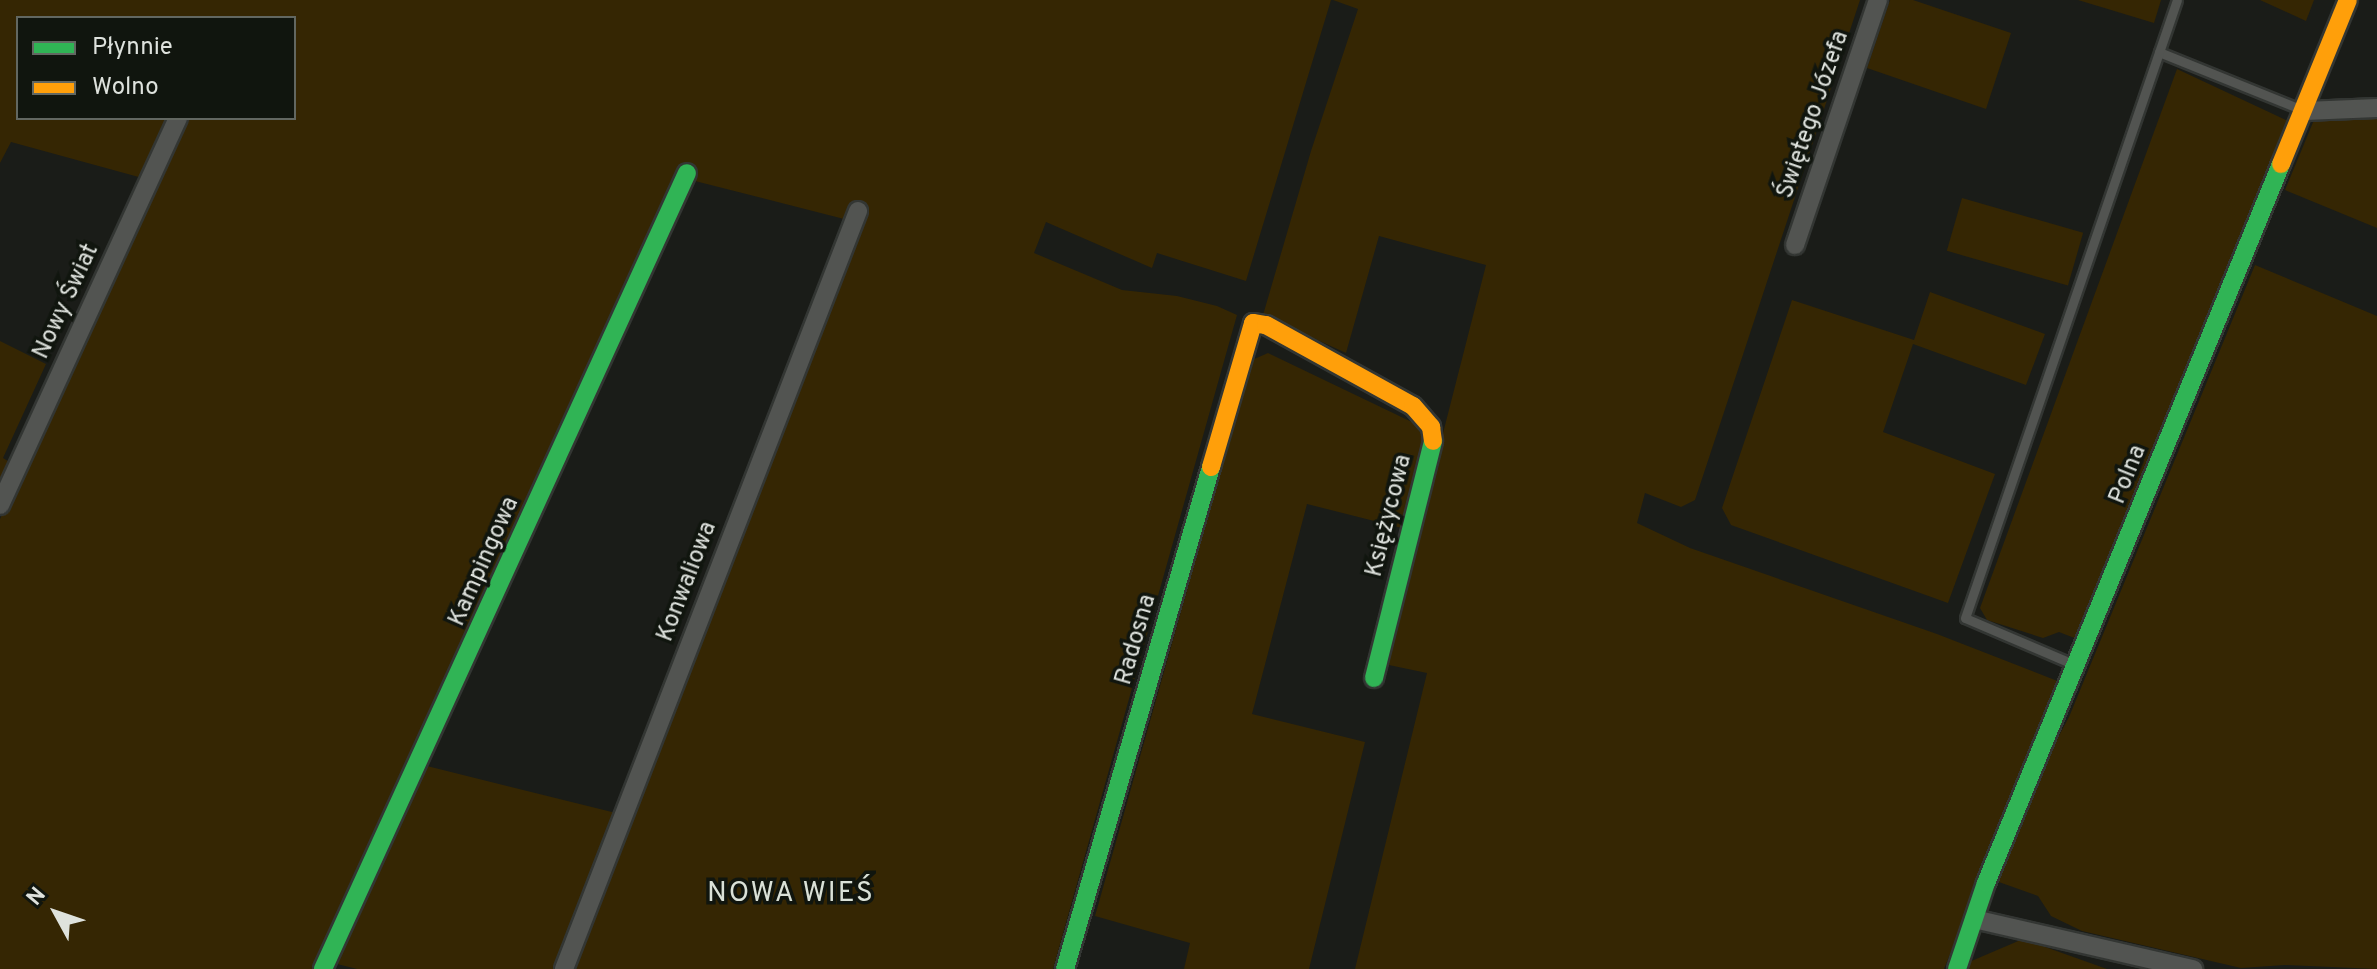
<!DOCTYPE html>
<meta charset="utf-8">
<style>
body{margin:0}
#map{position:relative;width:2377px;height:969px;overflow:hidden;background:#1a1c18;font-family:Overpass,sans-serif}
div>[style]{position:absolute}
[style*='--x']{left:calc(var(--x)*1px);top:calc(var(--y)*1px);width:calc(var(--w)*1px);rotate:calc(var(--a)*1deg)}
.green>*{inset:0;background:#352603;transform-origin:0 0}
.roads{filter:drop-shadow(2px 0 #333633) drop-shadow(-2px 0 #333633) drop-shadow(0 2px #333633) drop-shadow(0 -2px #333633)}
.lane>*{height:9px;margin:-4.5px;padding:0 4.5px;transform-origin:4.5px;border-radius:4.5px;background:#525451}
.street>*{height:18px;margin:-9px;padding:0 9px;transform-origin:9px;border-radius:9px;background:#525451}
.fast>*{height:18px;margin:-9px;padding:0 9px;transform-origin:9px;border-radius:9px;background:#30b455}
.slow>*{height:18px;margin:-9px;padding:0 9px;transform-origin:9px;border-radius:9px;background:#ff9f0a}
span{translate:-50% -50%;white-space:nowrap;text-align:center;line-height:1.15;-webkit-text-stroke:7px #10150e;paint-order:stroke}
.street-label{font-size:24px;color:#dee2dd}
.quarter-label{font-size:28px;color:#dae1d7;letter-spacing:2px}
.legend{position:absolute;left:16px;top:16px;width:280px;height:104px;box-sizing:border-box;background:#10150e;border:2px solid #626761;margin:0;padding:10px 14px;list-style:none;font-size:24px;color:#dee2dd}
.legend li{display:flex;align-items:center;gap:16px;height:40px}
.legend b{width:40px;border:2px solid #626761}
.north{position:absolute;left:16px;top:873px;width:80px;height:80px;-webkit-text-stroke:6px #10150e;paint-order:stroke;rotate:310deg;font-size:22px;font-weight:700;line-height:32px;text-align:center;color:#dee2dd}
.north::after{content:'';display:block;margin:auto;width:28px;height:36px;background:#dee2dd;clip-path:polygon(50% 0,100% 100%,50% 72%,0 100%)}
</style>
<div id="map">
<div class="green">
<i style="clip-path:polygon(0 0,1331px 0,1246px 281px,1157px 253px,1152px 268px,1046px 222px,1034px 253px,1122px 290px,1177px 296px,1217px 306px,1237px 315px,1053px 969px,567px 969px,848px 220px,691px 180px,314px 969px,0 969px,0 519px,185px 118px,294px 118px,294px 18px,18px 18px,18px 118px,174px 118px,146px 179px,11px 142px,0 163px)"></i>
<i style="clip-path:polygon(1333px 0,1860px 0,1695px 500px,1681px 507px,1645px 493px,1637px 523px,1690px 548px,1937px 634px,2060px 682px,1944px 969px,1355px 969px,1427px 673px,1384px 664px,1486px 265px,1379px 236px,1346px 353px,1263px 315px,1311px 151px,1358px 9px)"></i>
<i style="clip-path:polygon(1890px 0,1913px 0,2011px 33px,1986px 109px,1867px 68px)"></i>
<i style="clip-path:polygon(2078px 0,2161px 0,2154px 23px)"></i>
<i style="clip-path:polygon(2260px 0,2314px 0,2306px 21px)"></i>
<i style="clip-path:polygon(2177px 69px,2288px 121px,2077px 639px,2059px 632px,2043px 638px,1987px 620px,1980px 608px)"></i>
<i style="clip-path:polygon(2377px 116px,2377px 228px,2285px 190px,2314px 120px)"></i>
<i style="left:1962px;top:198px;width:126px;height:55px;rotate:16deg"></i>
<i style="clip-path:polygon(2255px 265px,2377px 316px,2377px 969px,2285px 965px,2241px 968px,2082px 931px,2051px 916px,2038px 896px,1996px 881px,2039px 773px,2069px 717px)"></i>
<i style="clip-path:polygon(1930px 292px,2045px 334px,2026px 385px,1913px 344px,1883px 432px,1995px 474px,1948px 603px,1731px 525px,1722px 508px,1792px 300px,1914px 340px)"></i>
<i style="clip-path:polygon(0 341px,46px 364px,3px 458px,11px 463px,0 486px)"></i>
<i style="clip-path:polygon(1268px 353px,1416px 424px,1424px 440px,1402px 528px,1307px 504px,1252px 714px,1365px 742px,1309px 969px,1184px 969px,1190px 943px,1095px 916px,1252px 360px)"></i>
<i style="clip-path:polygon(423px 765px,616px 813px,559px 969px,357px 969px,333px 963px)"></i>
<i style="clip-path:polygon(2023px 939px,2107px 969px,1966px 969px,1969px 962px)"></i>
</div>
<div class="roads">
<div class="lane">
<i style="--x:2159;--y:52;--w:152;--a:22"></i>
<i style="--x:2073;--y:664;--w:117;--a:-156.9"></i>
<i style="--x:1965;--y:618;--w:653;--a:-71.07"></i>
</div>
<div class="street">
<i style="--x:2305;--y:111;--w:72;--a:-2.4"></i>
<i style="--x:1795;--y:245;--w:259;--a:-71.3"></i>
<i style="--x:0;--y:505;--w:426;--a:-65.3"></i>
<i style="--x:1974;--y:919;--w:225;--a:12.9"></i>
<i style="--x:564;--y:969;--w:813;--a:-68.8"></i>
</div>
<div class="fast">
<i style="--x:1374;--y:678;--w:244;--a:-76"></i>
<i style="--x:323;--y:969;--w:875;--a:-65.43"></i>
<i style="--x:1065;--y:969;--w:523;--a:-73.78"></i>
<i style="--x:1957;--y:969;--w:91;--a:-71.4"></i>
<i style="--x:1986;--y:883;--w:777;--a:-67.69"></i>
</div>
<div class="slow">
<i style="--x:2281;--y:164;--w:177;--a:-67.8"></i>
<i style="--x:1211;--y:467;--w:150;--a:-73.7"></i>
<i style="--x:1253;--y:323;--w:13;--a:9"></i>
<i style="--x:1266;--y:325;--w:168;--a:28.9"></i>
<i style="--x:1413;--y:406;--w:28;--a:49"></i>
<i style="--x:1431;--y:427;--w:14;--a:82"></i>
</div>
</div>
<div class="street-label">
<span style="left:1814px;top:115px;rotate:-71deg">Świętego Józefa</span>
<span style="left:67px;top:302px;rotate:-65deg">Nowy Świat</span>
<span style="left:2129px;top:475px;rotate:-68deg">Polna</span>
<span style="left:1390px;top:516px;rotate:-76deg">Księżycowa</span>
<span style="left:485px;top:562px;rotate:-66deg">Kampingowa</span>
<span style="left:688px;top:582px;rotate:-69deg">Konwaliowa</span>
<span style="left:1137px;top:640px;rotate:-74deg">Radosna</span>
</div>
<div class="quarter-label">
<span style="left:791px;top:894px">NOWA WIEŚ</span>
</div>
<ul class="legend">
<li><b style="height:10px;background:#30b455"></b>Płynnie</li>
<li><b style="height:10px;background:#ff9f0a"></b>Wolno</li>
</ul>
<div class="north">N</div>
</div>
